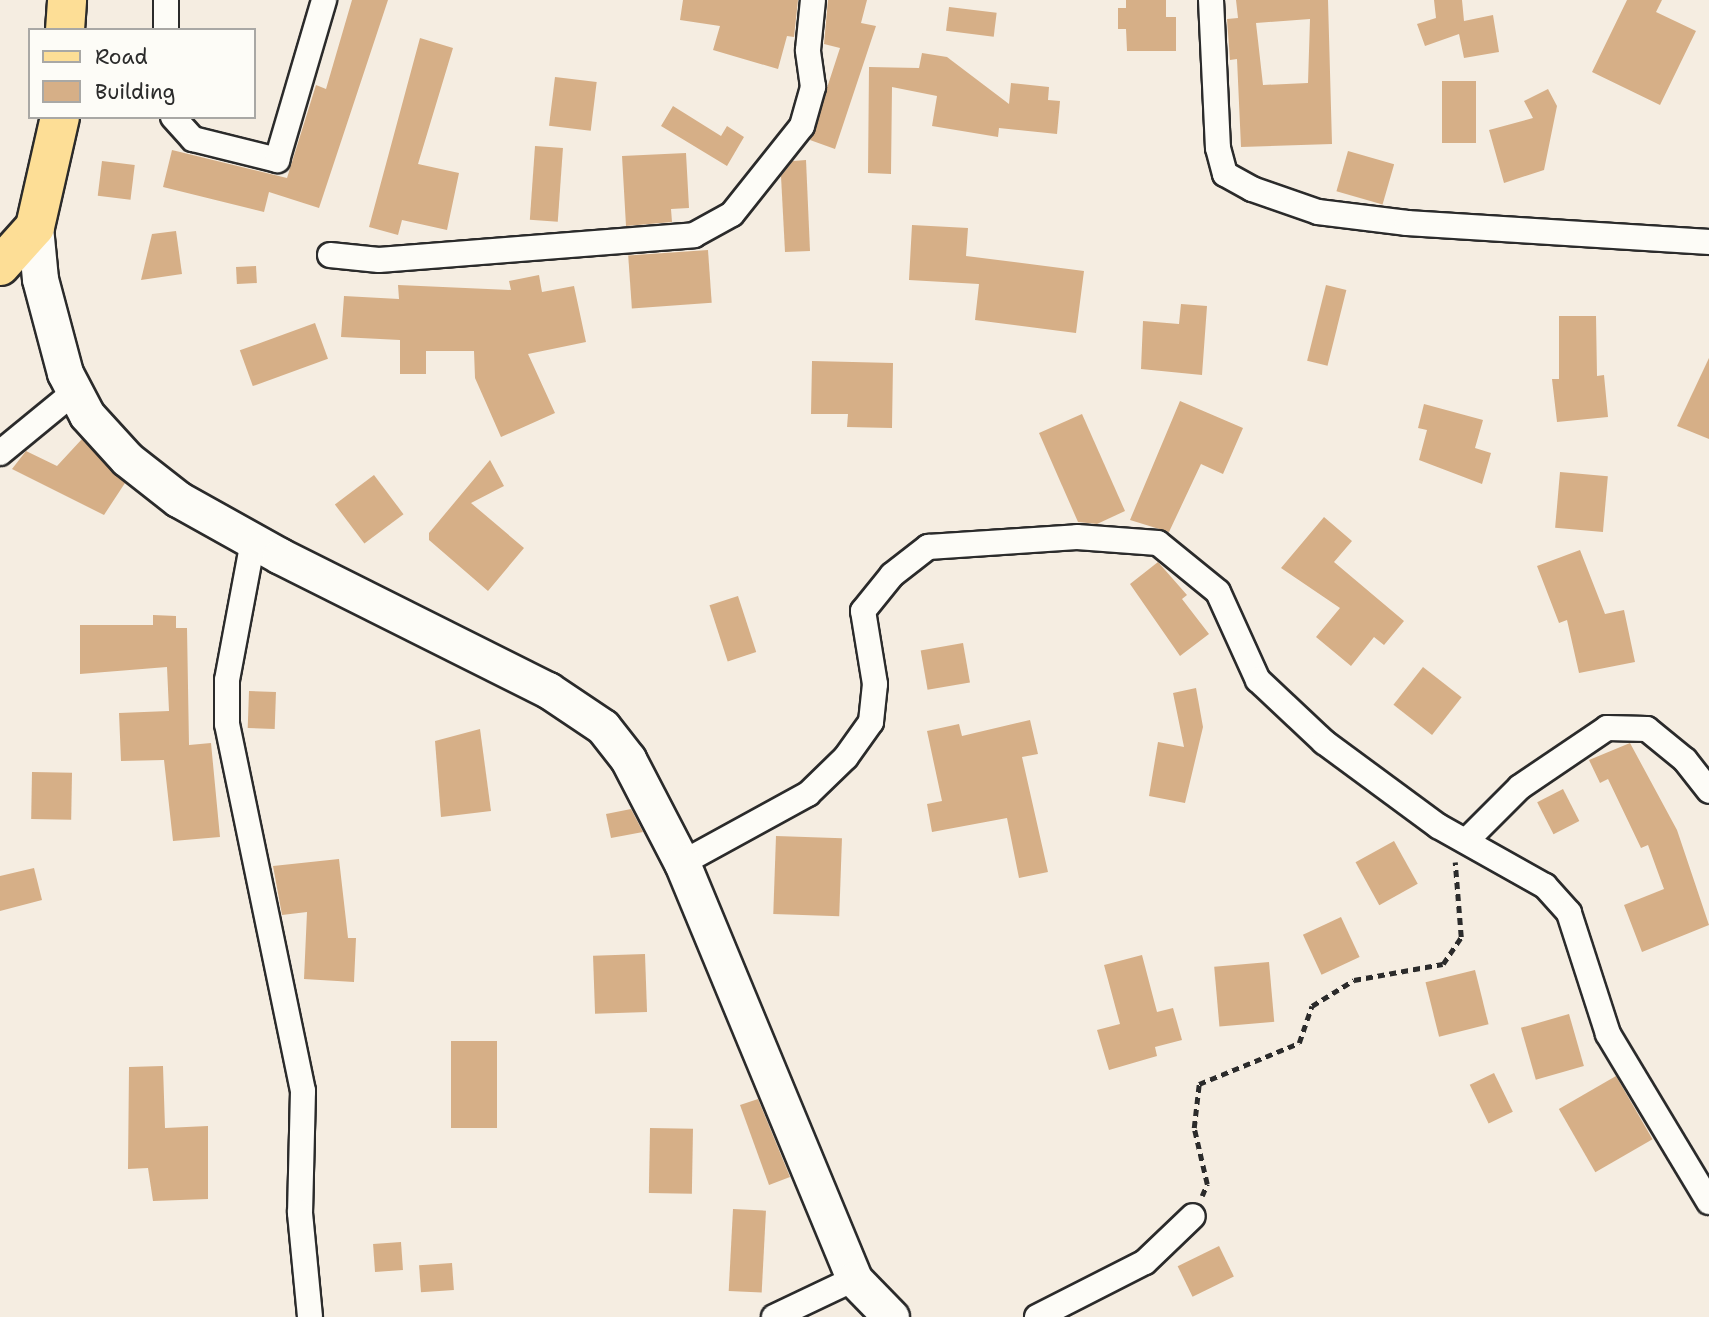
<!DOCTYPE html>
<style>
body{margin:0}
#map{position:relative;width:1709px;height:1317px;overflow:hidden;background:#f5ede1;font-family:"Shantell Sans",sans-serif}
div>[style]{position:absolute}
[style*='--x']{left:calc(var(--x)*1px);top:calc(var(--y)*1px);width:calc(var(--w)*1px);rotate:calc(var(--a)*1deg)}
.building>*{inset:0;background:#d6af87;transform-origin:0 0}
.path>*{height:4.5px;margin-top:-2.25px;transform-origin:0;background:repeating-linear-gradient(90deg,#2b2b2b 0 7px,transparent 0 12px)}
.roads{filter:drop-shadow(2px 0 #2b2b2b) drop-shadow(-2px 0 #2b2b2b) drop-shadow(0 2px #2b2b2b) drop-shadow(0 -2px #2b2b2b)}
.minor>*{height:24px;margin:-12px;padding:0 12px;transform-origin:12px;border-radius:12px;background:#fdfcf7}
.secondary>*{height:35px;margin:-17.5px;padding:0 17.5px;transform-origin:17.5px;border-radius:17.5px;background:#fdfcf7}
.primary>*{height:38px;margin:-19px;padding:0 19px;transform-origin:19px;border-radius:19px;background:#fdde96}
span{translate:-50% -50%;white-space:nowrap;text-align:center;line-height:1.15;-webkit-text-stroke:5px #fdfcf7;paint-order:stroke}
.legend{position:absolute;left:28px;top:28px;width:228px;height:91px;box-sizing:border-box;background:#fdfcf7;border:2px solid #a9a8a5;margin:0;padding:9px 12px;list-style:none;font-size:21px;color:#2b2b2b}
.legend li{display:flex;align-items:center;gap:14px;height:35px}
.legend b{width:35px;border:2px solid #a9a8a5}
</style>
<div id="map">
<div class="building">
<i style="clip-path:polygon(352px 0,388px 0,319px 208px,269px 192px,264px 212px,163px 187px,172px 150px,287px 178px,316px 85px,326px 89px)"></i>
<i style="clip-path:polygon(683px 0,798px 0,794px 37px,787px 36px,778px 69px,713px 50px,720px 26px,680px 20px)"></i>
<i style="clip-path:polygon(828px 0,867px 0,861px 23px,876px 26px,835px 149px,810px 140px,840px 48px,824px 44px)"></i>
<i style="clip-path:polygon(1126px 0,1166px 0,1166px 17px,1176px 17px,1176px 51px,1127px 51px,1126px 29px,1118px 29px,1118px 8px,1126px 8px)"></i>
<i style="clip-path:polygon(evenodd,1236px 0,1328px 0,1332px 144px,1241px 147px,1237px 59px,1230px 60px,1227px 19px,1238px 18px,1236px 0,1310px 19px,1308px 83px,1263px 85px,1256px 23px,1310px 19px)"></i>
<i style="clip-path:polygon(1434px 0,1462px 0,1464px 21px,1493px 15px,1499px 52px,1464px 58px,1459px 34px,1425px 46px,1417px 24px,1436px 18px)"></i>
<i style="clip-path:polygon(1627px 0,1662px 0,1656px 12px,1696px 31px,1660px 105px,1592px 72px)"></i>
<i style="left:949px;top:7px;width:48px;height:24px;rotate:7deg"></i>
<i style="clip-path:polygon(420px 38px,453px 48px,418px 164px,459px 173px,447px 230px,402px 220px,398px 235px,369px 227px)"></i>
<i style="clip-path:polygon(922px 53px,947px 57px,1009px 104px,1011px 83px,1049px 87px,1048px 100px,1060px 101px,1057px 134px,999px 128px,998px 137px,932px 126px,937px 96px,892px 87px,891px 174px,868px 173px,869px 67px,919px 68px)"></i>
<i style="left:555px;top:77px;width:42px;height:49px;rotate:7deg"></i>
<i style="left:1442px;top:81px;width:34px;height:62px"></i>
<i style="clip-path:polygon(1548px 89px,1557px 106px,1544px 170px,1504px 183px,1489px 130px,1533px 118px,1524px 101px)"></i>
<i style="clip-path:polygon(673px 106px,721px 136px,727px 126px,744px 137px,727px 166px,661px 126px)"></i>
<i style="left:535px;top:146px;width:28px;height:74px;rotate:4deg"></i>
<i style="left:1348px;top:151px;width:48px;height:42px;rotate:16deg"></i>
<i style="clip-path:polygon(686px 153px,689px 208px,671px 209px,672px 222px,626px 226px,622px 156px)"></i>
<i style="clip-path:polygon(806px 160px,810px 251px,785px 252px,781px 176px,793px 161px)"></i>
<i style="left:102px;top:161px;width:33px;height:35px;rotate:7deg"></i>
<i style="clip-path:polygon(912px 225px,968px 228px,966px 256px,1084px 271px,1076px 333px,975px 320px,979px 284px,909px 280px)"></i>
<i style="clip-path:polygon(176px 231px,182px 274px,141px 280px,152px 234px)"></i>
<i style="left:708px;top:250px;width:53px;height:80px;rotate:86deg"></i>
<i style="left:256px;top:266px;width:17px;height:20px;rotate:87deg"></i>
<i style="clip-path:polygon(539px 275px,542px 292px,574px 286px,586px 342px,528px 354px,555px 413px,501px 437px,475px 378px,474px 351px,426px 351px,426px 374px,400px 374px,400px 340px,341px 337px,344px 296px,399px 299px,398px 285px,511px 290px,509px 281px)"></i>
<i style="left:1326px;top:285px;width:21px;height:78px;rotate:14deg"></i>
<i style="clip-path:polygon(1181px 304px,1207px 306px,1202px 375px,1141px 369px,1143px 321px,1179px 324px)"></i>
<i style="clip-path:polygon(1559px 316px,1596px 316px,1597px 376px,1604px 375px,1608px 417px,1557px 422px,1552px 379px,1559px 379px)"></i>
<i style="left:315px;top:323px;width:38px;height:80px;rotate:70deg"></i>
<i style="clip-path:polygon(1709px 358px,1709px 439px,1677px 426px)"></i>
<i style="clip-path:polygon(812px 361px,893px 363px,892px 428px,847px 427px,848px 414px,811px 414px)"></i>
<i style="clip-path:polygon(1180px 401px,1243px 428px,1223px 474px,1201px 464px,1169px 532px,1130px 520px)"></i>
<i style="clip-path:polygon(1424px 404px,1483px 420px,1475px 448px,1491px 453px,1482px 484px,1419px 460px,1427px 430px,1418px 428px)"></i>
<i style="clip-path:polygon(1082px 414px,1125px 511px,1097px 524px,1078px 522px,1039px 433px)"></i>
<i style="clip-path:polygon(82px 439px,125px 483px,104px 515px,12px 469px,26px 451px,57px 466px)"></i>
<i style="clip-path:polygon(490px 460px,504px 486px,471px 503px,524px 548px,488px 591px,429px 540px,429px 533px)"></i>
<i style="left:1560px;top:472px;width:48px;height:56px;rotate:5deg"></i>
<i style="left:374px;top:475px;width:49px;height:49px;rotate:53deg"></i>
<i style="clip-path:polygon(1324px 517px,1352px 541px,1334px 562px,1404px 621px,1384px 645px,1374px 637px,1351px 666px,1316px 637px,1340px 608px,1281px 568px)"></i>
<i style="clip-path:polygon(1580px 550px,1605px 614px,1624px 610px,1635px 662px,1579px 673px,1567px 620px,1559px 623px,1537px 566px)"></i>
<i style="clip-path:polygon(1158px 562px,1187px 595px,1182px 599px,1209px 634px,1180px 656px,1130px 584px)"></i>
<i style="left:738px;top:596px;width:59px;height:30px;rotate:72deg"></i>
<i style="clip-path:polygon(153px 615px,176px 616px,176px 628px,187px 628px,189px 745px,211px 743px,220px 837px,173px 841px,164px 760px,121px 761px,119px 713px,169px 711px,167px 667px,80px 674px,80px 625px,153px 625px)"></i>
<i style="left:963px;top:643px;width:40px;height:43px;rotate:80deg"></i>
<i style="left:1423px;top:667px;width:49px;height:48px;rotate:38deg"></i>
<i style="clip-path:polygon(1196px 688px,1203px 727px,1185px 803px,1149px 796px,1158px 742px,1184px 747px,1173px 693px)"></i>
<i style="left:249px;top:691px;width:27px;height:37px;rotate:2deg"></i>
<i style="clip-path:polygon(1030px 720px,1038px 754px,1022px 757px,1048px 872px,1019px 878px,1007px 818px,932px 832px,927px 804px,942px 801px,927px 731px,959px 724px,962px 736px)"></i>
<i style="clip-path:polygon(480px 729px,491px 811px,441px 817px,435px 741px)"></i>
<i style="clip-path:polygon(1630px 743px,1677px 830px,1709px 925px,1642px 952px,1624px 905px,1664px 889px,1648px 845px,1641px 848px,1608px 779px,1600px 783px,1589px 760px)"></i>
<i style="left:32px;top:772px;width:40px;height:47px;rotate:1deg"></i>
<i style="left:1563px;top:789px;width:36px;height:29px;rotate:63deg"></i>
<i style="clip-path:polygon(631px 809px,643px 832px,611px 838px,606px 814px)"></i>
<i style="left:776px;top:836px;width:66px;height:78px;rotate:2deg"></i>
<i style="left:1394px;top:841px;width:49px;height:44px;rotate:61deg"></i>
<i style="clip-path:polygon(339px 859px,348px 938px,356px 938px,354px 982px,304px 979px,307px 912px,282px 915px,273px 866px)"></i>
<i style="clip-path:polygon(34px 868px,42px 900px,0 911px,0 876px)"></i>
<i style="left:1341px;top:917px;width:44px;height:42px;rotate:65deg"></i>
<i style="left:645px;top:954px;width:58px;height:52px;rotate:88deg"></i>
<i style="clip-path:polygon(1142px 955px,1157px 1012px,1173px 1008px,1182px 1040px,1155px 1047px,1157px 1056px,1109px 1070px,1097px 1030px,1120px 1024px,1104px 965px)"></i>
<i style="left:1269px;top:962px;width:60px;height:55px;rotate:85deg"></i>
<i style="left:1475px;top:970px;width:56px;height:51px;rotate:76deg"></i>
<i style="left:1569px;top:1014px;width:54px;height:50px;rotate:74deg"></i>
<i style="left:451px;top:1041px;width:46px;height:87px"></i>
<i style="clip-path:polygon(163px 1066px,165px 1128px,208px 1126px,208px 1199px,153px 1201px,148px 1168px,128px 1169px,129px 1067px)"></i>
<i style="left:1494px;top:1073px;width:43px;height:27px;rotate:64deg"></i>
<i style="left:1616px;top:1076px;width:73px;height:66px;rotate:60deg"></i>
<i style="clip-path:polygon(758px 1099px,790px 1177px,769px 1185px,740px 1105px)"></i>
<i style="left:650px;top:1128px;width:43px;height:65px;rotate:1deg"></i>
<i style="left:733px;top:1209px;width:33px;height:82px;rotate:3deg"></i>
<i style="left:401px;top:1242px;width:28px;height:28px;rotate:86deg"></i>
<i style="left:1219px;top:1246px;width:34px;height:46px;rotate:64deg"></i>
<i style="left:452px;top:1263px;width:27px;height:33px;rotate:86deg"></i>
</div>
<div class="path">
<i style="--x:1202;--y:1196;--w:13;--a:-67"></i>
<i style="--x:1207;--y:1184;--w:57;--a:-103.1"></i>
<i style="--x:1194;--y:1128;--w:44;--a:-83.5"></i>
<i style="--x:1199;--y:1084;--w:108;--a:-22.3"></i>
<i style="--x:1299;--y:1043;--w:39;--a:-71"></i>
<i style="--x:1312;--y:1006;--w:49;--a:-31.8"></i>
<i style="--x:1354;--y:980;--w:90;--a:-10.2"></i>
<i style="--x:1443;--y:964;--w:32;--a:-56"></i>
<i style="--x:1461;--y:937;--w:75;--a:-94.6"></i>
</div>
<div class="roads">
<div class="minor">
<i style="--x:166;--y:0;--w:30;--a:90"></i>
<i style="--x:1211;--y:0;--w:148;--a:87.3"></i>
<i style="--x:1218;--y:148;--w:27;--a:75"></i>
<i style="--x:1225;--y:174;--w:31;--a:29"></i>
<i style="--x:1252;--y:189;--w:70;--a:19.2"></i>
<i style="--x:1318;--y:212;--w:90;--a:7"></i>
<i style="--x:1407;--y:223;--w:303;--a:3.6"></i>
<i style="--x:173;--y:117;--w:30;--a:48"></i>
<i style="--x:193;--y:139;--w:87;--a:14"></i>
<i style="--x:277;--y:160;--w:167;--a:-73.6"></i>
<i style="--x:330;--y:255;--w:49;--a:5.8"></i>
<i style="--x:379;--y:260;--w:316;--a:-4.5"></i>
<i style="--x:694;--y:235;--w:43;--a:-28.9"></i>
<i style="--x:732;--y:214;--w:112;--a:-51.5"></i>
<i style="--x:802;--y:126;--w:41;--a:-74.2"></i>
<i style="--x:813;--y:87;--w:37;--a:-98"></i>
<i style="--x:808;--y:50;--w:50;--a:-84.3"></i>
<i style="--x:0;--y:453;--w:94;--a:-39.4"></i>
<i style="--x:253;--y:541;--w:141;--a:100.6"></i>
<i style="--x:227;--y:680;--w:44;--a:90"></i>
<i style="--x:227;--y:724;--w:375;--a:78.3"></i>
<i style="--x:303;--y:1091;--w:122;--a:91.4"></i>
<i style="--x:300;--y:1213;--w:104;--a:84.5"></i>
<i style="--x:1466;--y:841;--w:76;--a:-45"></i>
<i style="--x:1520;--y:787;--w:105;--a:-34.1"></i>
<i style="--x:1607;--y:728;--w:40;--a:1.4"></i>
<i style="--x:1647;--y:729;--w:49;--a:39.2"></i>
<i style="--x:1685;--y:760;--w:39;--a:52"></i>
<i style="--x:682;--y:863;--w:144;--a:-28.7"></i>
<i style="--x:808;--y:794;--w:53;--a:-44.2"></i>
<i style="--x:846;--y:757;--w:43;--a:-54.5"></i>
<i style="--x:871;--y:722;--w:38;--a:-84"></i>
<i style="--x:875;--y:684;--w:74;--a:-99.3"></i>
<i style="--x:863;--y:611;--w:46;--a:-51.1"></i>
<i style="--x:892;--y:575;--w:46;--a:-37.9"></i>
<i style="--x:928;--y:547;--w:149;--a:-3.8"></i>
<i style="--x:1077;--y:537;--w:81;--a:4.2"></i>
<i style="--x:1158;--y:543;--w:77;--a:39.2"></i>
<i style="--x:1218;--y:592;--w:97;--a:65.6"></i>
<i style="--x:1258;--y:680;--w:91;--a:43.2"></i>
<i style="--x:1324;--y:742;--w:142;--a:36.4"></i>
<i style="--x:1438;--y:826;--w:123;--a:29.3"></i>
<i style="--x:1545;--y:886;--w:36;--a:48"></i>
<i style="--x:1569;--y:913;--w:127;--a:72.1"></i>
<i style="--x:1608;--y:1034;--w:196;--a:59"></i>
<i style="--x:774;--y:1317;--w:89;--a:-25.4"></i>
<i style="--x:1037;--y:1317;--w:121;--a:-27"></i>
<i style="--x:1145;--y:1262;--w:66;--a:-43.8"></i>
</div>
<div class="secondary">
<i style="--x:35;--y:227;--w:52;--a:84.5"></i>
<i style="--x:40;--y:279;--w:97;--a:75.1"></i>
<i style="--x:65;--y:373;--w:47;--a:62.4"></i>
<i style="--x:87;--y:415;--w:59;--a:47.7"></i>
<i style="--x:127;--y:459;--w:65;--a:38.1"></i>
<i style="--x:178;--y:499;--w:117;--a:29.2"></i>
<i style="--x:280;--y:556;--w:300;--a:26.6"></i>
<i style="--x:548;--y:690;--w:66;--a:33.9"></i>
<i style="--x:603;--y:727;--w:41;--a:52"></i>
<i style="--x:628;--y:759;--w:117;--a:62.6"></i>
<i style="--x:682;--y:863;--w:450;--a:67.5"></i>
<i style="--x:854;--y:1279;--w:53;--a:45.8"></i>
</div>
<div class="primary">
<i style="--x:65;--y:30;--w:30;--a:-86"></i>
<i style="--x:0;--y:266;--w:52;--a:-48.1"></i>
<i style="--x:35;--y:227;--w:113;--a:-77.2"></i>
</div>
</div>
<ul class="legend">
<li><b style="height:9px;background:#fdde96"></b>Road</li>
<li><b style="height:19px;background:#d6af87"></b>Building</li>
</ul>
</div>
